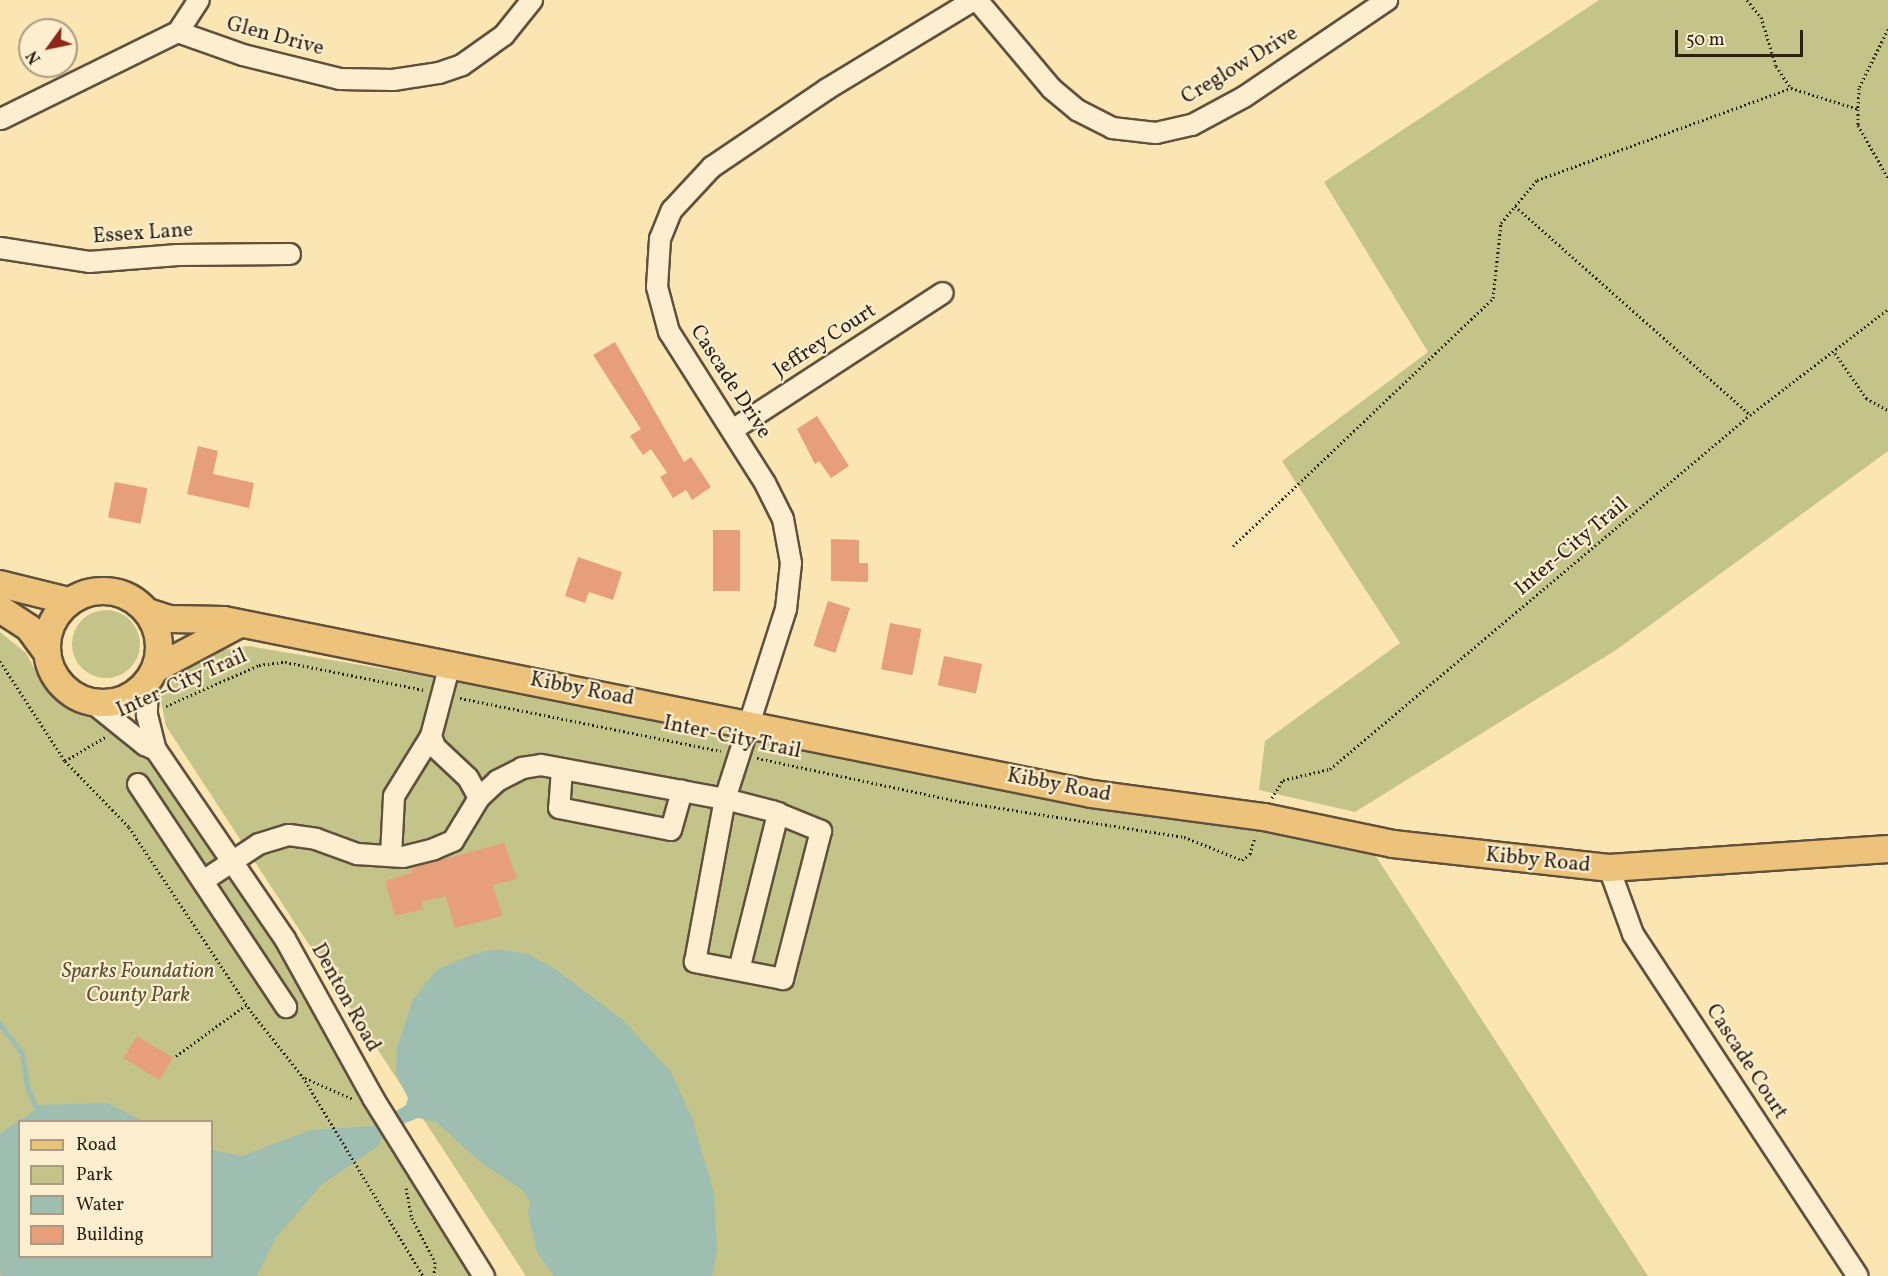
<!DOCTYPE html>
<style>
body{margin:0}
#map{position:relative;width:1888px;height:1276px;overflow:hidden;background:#fae5b3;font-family:Vollkorn,serif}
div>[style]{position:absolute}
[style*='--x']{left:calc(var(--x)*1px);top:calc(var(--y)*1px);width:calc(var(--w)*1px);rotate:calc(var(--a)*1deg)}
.green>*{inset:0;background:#c4c389}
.round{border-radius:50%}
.water>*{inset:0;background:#9fbeb2}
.stream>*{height:5px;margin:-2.5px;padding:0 2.5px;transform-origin:2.5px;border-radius:2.5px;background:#9fbeb2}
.building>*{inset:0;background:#e79e7a;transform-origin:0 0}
.path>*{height:3px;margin-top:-1.5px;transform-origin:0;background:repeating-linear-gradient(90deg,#2d1f16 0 1.5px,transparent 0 4.5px)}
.roads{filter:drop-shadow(2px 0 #60503d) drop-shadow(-2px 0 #60503d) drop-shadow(0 2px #60503d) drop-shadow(0 -2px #60503d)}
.minor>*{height:20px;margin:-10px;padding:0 10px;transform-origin:10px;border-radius:10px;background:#fceece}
.major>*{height:26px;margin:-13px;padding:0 13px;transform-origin:13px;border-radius:13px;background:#edc27a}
.major>.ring{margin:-13px;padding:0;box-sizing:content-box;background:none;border:26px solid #edc27a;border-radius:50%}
span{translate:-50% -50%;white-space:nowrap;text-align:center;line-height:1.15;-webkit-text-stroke:4.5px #fceece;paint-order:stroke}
.street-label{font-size:21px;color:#2d1f16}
.park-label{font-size:21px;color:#5a5038;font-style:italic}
.legend{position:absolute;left:18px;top:1120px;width:195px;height:138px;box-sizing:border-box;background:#fceece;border:2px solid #a99b84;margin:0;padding:8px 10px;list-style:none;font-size:18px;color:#2d1f16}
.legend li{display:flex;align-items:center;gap:12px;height:30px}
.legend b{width:30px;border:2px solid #a99b84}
.north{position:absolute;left:18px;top:18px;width:60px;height:60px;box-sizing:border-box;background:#fceece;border:2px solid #a99b84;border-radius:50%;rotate:237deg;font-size:16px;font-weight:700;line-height:24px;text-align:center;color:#2d1f16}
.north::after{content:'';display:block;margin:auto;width:21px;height:27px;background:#8f2418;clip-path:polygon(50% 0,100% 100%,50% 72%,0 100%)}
.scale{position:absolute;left:1675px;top:30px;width:128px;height:27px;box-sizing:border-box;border:3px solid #2d1f16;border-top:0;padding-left:8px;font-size:18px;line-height:21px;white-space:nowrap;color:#2d1f16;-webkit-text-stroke:4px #fceece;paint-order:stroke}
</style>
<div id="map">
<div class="green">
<i style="clip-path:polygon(1599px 0,1888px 0,1888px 451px,1616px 650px,1355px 812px,1259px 790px,1265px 741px,1400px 643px,1282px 461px,1428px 352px,1324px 182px)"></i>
<i class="round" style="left:72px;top:610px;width:68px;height:68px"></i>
<i style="clip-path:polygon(evenodd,0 632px,26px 653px,41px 681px,60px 702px,83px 715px,105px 720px,164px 775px,498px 1276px,0 1276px,0 632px,20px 1122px,212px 1122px,212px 1256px,20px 1256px,20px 1122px)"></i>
<i style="clip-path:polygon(248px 646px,1330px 829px,1375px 855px,1648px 1276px,526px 1276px,166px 726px,160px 696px,174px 674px,222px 650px)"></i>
</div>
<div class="water">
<i style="clip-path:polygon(498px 949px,528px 954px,555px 969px,623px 1020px,671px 1072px,692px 1118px,714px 1193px,717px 1251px,712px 1276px,554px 1276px,537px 1252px,528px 1214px,530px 1201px,522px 1190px,479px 1161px,436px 1122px,418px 1118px,403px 1124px,381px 1139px,378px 1146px,321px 1185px,275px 1239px,257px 1276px,3px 1276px,0 1272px,0 1133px,37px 1109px,36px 1105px,107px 1103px,143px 1121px,20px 1122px,20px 1256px,212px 1256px,212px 1150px,242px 1156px,311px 1130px,371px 1126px,406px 1105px,408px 1098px,396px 1074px,397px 1048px,413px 999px,438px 969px,474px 954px)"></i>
</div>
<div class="stream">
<i style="--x:0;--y:1024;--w:36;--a:53"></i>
<i style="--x:22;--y:1053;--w:36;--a:81"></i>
<i style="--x:28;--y:1089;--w:36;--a:67"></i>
</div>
<div class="building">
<i style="clip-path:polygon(615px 342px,684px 462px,691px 457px,711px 487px,692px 500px,686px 490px,673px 498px,660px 477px,667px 473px,651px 449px,643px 455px,630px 436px,641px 429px,593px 355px)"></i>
<i style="clip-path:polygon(817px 416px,849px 466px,831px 478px,819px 461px,815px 464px,797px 429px)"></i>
<i style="clip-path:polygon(198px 446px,218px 451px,213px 474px,254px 483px,249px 508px,187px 494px)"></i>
<i style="left:115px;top:482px;width:33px;height:36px;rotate:11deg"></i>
<i style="left:713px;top:530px;width:27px;height:61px"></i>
<i style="clip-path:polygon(831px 539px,859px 540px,859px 563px,868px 563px,868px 582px,831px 581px)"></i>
<i style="clip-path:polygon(578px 557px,622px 572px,613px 600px,589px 592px,585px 603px,565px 596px)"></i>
<i style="left:828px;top:601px;width:23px;height:47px;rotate:18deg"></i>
<i style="left:890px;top:623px;width:32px;height:47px;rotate:11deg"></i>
<i style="left:944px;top:656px;width:39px;height:30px;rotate:12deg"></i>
<i style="clip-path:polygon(504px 843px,517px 879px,493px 885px,502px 916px,455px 928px,446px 896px,421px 902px,423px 909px,395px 916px,385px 881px,412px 873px,411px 868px)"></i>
<i style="left:137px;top:1036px;width:42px;height:26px;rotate:31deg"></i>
</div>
<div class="path">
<i style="--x:1747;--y:0;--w:22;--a:51"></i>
<i style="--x:1761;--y:17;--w:51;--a:73"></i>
<i style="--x:1776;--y:66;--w:27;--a:56"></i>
<i style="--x:1791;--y:88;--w:70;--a:17.4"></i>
<i style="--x:1888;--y:29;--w:66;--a:116.2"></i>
<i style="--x:1859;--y:88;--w:21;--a:93"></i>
<i style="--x:1858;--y:109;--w:16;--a:90"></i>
<i style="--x:1858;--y:125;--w:61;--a:60.5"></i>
<i style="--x:1515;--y:206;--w:314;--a:41.6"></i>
<i style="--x:1835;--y:353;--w:55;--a:55.4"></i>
<i style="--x:1866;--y:398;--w:25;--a:29"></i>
<i style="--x:1233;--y:546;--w:359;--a:-43.6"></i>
<i style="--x:1493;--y:298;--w:75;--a:-83.9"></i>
<i style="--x:1501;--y:223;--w:56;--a:-50.1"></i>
<i style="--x:1537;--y:180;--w:270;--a:-19.9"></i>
<i style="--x:0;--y:661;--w:119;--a:57"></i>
<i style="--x:65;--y:761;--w:92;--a:45.9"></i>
<i style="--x:129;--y:827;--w:224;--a:56.5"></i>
<i style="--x:253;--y:1014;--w:80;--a:51.6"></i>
<i style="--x:303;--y:1077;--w:232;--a:58.9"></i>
<i style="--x:460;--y:698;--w:266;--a:11.5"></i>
<i style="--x:166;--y:706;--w:102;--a:-23.8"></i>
<i style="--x:259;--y:665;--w:26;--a:-7"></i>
<i style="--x:285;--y:662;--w:142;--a:11.4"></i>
<i style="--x:757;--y:758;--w:211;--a:12.1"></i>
<i style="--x:963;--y:802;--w:224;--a:9"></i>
<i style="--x:1184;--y:837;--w:62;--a:21.6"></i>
<i style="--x:1242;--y:860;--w:10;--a:-37"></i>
<i style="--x:1250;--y:854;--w:18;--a:-74"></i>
<i style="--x:65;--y:761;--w:49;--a:-30.8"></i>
<i style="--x:1272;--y:798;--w:21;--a:-59"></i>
<i style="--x:1283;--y:780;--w:48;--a:-13.2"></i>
<i style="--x:1330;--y:769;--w:549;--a:-40.13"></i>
<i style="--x:1750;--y:415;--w:174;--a:-37.5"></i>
<i style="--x:176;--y:1056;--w:87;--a:-36.1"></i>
<i style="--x:305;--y:1078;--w:52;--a:23.6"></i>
<i style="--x:406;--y:1188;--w:31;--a:79"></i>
<i style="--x:412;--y:1218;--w:50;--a:62.4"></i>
<i style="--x:435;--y:1262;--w:14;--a:94"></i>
</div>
<div class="roads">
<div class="minor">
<i style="--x:977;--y:0;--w:116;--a:49.9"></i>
<i style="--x:1052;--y:89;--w:33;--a:40"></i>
<i style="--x:1077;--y:110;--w:39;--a:27"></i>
<i style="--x:1112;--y:128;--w:44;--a:6.5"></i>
<i style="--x:1156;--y:133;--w:37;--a:-13"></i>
<i style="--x:1192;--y:125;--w:59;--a:-28.3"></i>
<i style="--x:1244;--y:97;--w:173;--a:-34.1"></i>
<i style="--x:178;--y:32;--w:38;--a:-57"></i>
<i style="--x:1;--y:119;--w:197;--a:-26.2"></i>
<i style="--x:178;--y:32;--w:69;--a:19.5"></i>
<i style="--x:243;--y:55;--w:100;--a:13.9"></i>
<i style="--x:340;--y:79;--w:53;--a:1.1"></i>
<i style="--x:393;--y:80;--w:47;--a:-8.7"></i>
<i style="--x:439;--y:73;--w:24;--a:-19"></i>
<i style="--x:462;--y:65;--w:52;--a:-35.5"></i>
<i style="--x:504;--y:35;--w:45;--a:-51.3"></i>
<i style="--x:0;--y:248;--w:90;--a:8.9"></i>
<i style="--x:89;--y:262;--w:89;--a:-4.5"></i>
<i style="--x:178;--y:255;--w:112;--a:-0.5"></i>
<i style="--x:734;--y:429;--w:249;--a:-33.1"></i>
<i style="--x:148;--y:681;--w:34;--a:92"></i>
<i style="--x:147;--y:715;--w:36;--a:76"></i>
<i style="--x:156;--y:750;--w:229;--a:55.7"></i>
<i style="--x:285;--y:939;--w:182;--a:61"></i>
<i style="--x:373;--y:1098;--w:210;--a:58.1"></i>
<i style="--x:89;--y:700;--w:72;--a:38.8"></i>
<i style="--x:145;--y:745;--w:12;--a:24"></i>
<i style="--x:431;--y:736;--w:12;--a:70"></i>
<i style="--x:435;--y:747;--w:45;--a:43.2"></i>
<i style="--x:468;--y:778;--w:23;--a:61"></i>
<i style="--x:562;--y:769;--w:39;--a:94"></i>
<i style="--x:559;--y:808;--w:114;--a:11.1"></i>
<i style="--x:671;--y:830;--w:41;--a:-74.2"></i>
<i style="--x:138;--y:784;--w:268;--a:56.4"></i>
<i style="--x:725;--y:799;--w:49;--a:14.3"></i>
<i style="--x:772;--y:811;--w:53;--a:22.2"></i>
<i style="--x:821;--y:831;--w:153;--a:104.4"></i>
<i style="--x:783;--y:979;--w:90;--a:-169.1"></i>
<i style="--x:695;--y:962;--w:166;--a:-79.6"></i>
<i style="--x:391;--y:856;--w:60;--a:-87.1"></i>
<i style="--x:394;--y:796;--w:70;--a:-58.3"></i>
<i style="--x:431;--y:736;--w:74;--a:-75.2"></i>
<i style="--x:1609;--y:868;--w:70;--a:70"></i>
<i style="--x:1633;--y:934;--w:409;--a:56.7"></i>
<i style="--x:203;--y:881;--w:67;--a:-33.5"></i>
<i style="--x:259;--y:844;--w:31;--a:-17"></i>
<i style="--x:289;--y:835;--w:27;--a:8"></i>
<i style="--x:316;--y:839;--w:44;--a:20.1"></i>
<i style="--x:357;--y:854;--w:46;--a:3.7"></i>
<i style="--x:403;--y:857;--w:32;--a:-14"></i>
<i style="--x:434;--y:849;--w:21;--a:-23"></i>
<i style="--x:453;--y:841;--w:50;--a:-58.8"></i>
<i style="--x:479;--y:798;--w:25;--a:-43"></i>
<i style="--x:497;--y:781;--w:28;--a:-27"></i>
<i style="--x:522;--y:768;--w:19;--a:-9"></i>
<i style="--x:541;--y:765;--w:187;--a:10.5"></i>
<i style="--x:725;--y:799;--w:200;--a:-72.2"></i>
<i style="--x:786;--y:609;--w:46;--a:-83.8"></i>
<i style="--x:791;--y:563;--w:45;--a:-100.3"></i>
<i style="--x:783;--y:519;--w:40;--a:-116.6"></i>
<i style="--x:765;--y:483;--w:179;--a:-122.4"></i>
<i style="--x:669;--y:332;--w:47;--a:-104.9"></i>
<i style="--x:657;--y:287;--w:48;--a:-86.4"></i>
<i style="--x:660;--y:239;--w:31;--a:-68"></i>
<i style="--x:672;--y:210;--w:59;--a:-47.1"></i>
<i style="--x:712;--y:167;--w:139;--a:-34.1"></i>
<i style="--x:827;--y:89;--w:172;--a:-31.2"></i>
<i style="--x:739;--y:970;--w:162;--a:-76"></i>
</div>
<div class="major">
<i style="--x:0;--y:584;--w:70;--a:14"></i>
<i class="ring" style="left:47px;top:591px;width:86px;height:86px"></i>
<i style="--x:0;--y:609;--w:35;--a:33"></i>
<i style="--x:29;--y:628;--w:29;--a:54"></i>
<i style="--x:148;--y:612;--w:22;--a:18"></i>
<i style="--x:169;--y:619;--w:55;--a:1"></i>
<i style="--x:224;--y:620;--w:885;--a:11.34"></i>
<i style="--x:1092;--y:794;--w:174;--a:7.6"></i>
<i style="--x:1264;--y:817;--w:132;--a:11.8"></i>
<i style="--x:1393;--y:844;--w:217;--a:6.3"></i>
<i style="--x:1609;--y:868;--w:280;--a:-3.9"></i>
<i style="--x:157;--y:668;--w:92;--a:-28"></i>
</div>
</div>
<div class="street-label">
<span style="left:275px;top:37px;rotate:15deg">Glen Drive</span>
<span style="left:1240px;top:66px;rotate:-31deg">Creglow Drive</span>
<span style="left:143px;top:234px;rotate:-4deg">Essex Lane</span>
<span style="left:825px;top:341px;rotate:-33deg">Jeffrey Court</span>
<span style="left:730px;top:382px;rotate:57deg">Cascade Drive</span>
<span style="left:1572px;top:547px;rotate:-40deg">Inter-City Trail</span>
<span style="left:182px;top:684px;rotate:-24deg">Inter-City Trail</span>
<span style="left:582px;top:690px;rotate:11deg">Kibby Road</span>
<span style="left:732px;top:738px;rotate:12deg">Inter-City Trail</span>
<span style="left:1059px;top:786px;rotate:11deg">Kibby Road</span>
<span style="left:1538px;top:861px;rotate:6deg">Kibby Road</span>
<span style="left:345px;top:998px;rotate:61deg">Denton Road</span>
<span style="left:1746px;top:1062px;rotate:57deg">Cascade Court</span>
</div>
<div class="park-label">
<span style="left:138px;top:984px">Sparks Foundation<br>County Park</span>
</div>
<ul class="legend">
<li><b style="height:8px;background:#edc27a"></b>Road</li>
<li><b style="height:16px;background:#c4c389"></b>Park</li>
<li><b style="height:16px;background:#9fbeb2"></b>Water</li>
<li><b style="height:16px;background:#e79e7a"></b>Building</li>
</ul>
<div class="north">N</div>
<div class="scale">50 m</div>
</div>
